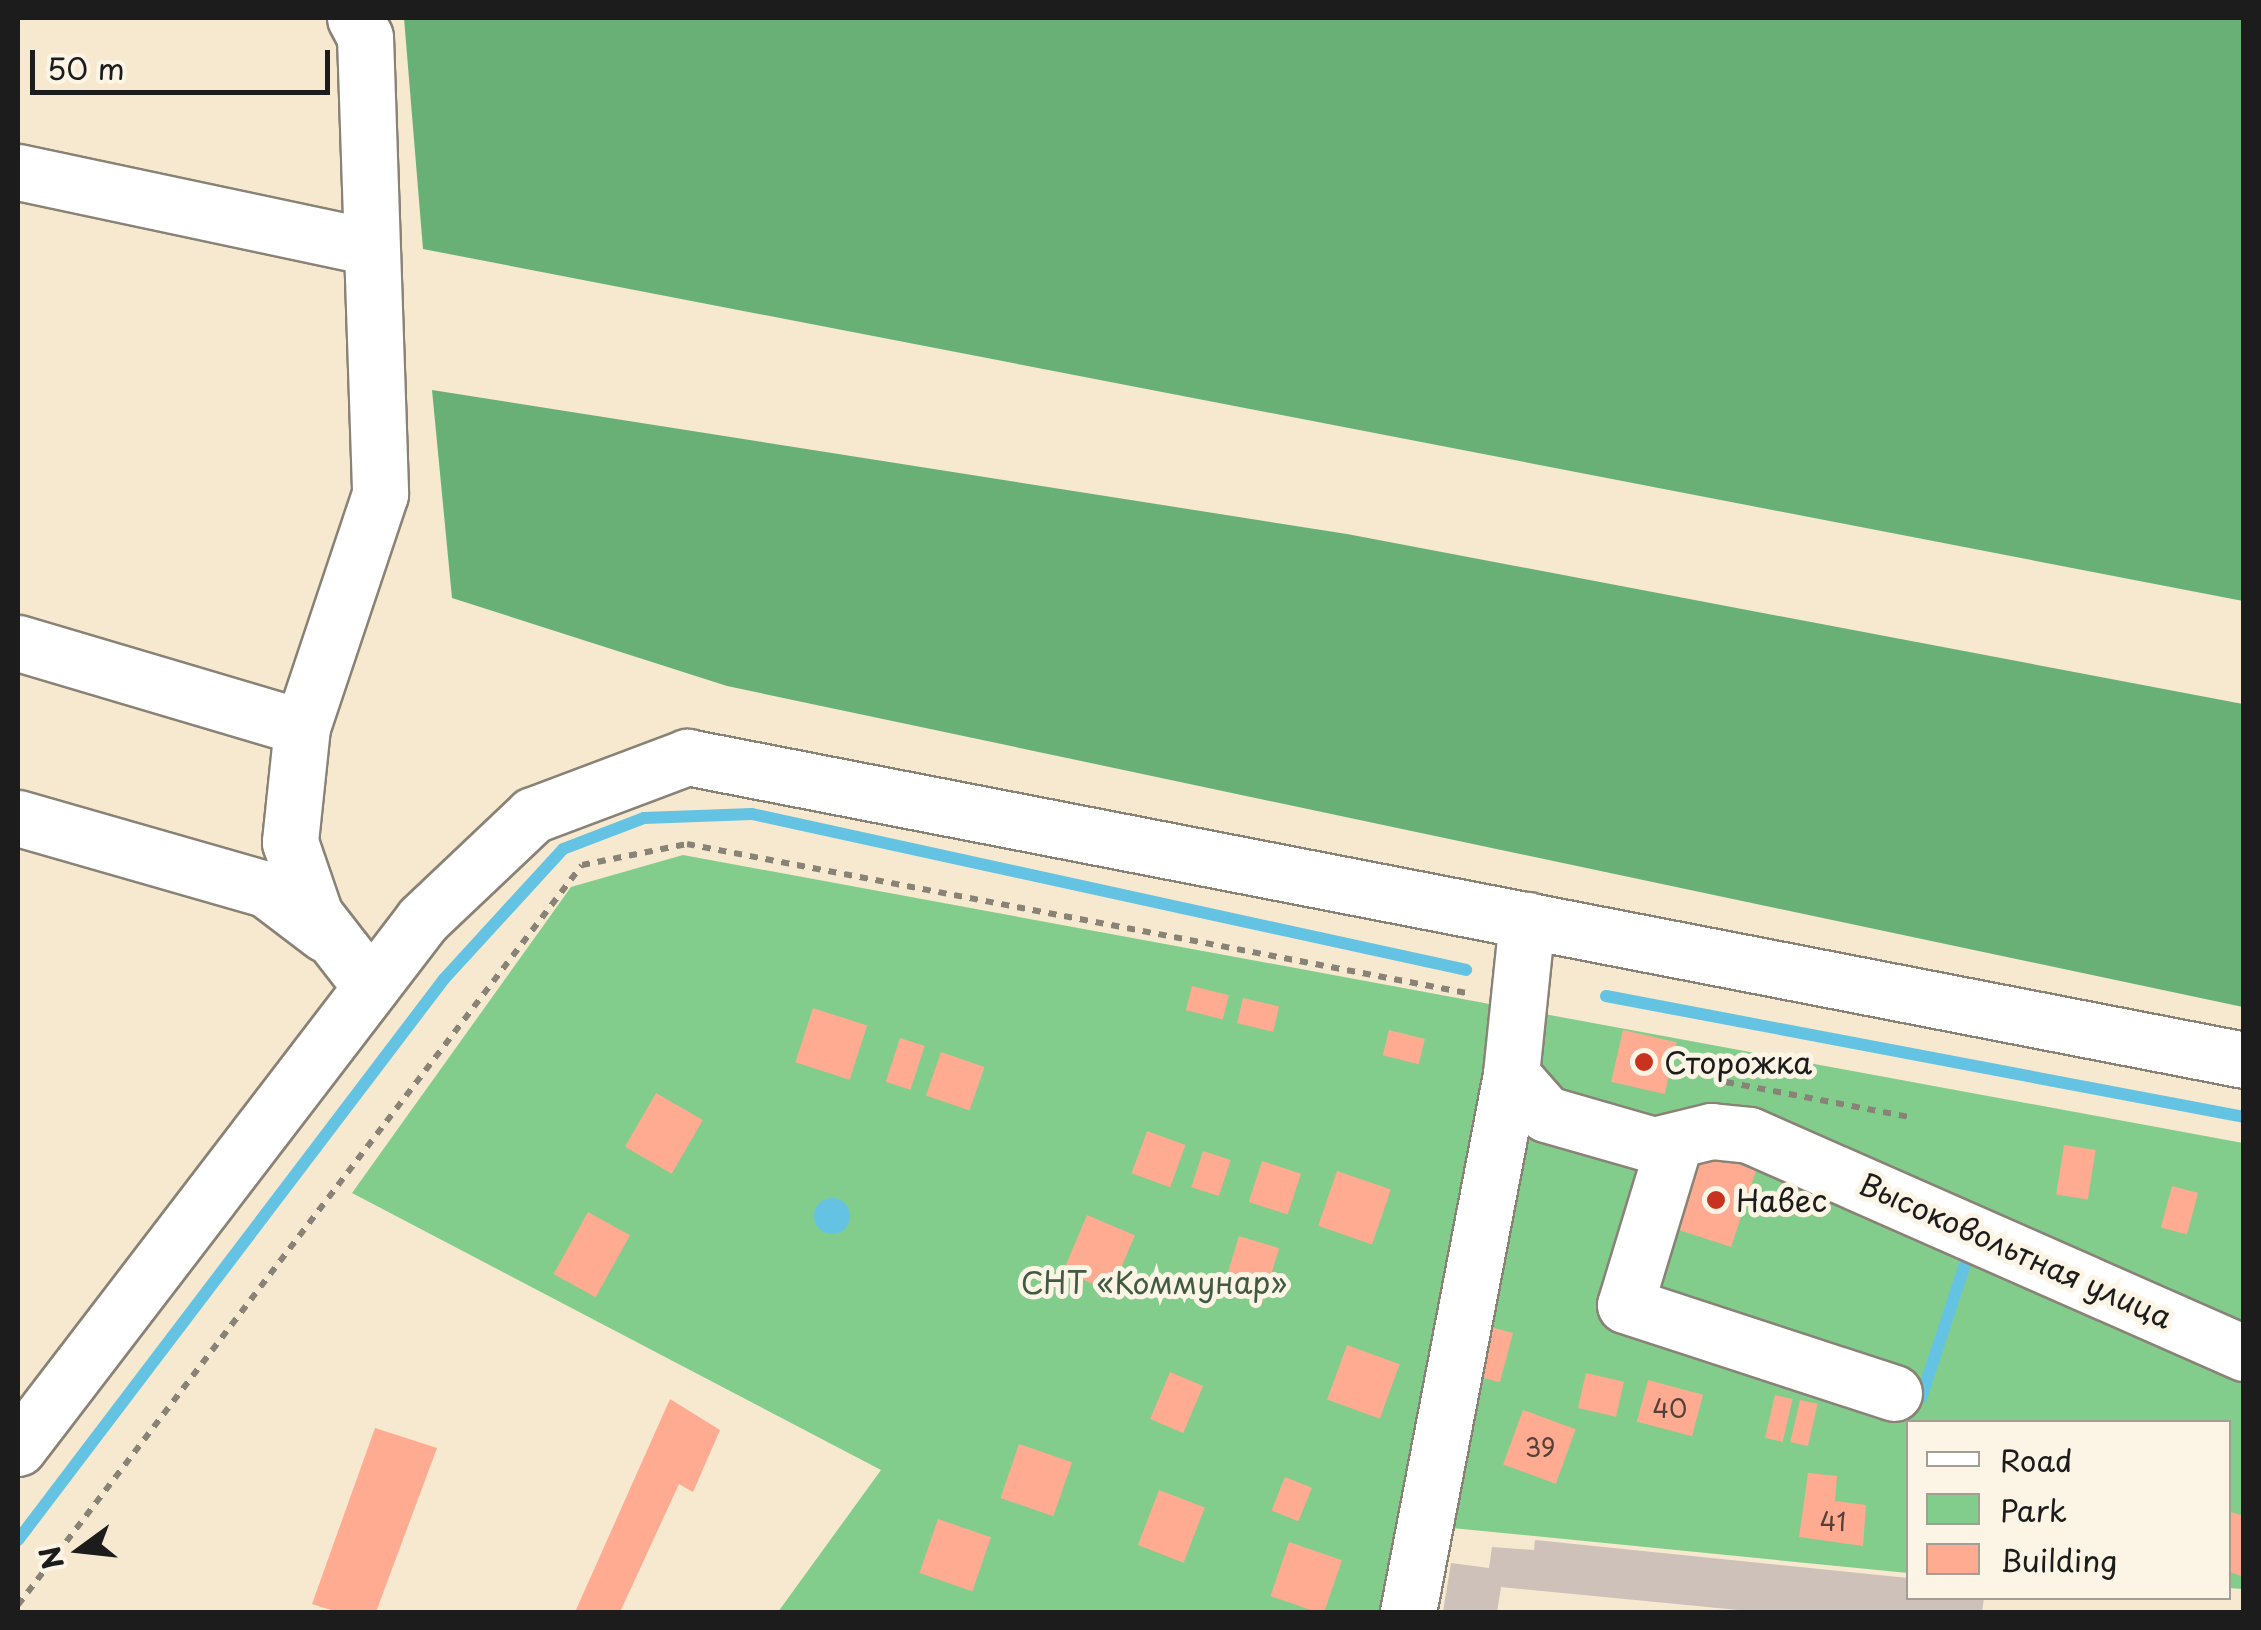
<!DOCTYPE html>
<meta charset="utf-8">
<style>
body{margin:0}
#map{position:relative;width:2261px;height:1630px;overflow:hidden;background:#f6e9cf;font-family:"Playpen Sans",sans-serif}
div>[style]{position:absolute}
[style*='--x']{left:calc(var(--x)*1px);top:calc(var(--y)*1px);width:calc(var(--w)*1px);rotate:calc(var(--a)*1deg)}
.industrial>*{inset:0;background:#cec1ba}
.green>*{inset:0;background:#82cd8b}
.forest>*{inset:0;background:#69b077}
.water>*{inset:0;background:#64c3e2}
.round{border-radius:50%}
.stream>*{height:12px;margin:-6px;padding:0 6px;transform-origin:6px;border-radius:6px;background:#64c3e2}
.building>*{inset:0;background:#ffab91;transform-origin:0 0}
.path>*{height:6px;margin-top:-3px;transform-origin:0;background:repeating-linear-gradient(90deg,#898276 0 8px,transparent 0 16px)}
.roads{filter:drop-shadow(2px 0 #898276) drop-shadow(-2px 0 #898276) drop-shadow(0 2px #898276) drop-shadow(0 -2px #898276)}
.minor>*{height:55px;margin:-27.5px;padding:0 27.5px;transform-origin:27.5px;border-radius:27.5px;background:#fff}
.dots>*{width:28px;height:28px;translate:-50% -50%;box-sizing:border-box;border:5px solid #fcf5e5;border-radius:50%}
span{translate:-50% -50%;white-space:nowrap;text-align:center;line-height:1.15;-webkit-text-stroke:10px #fcf5e5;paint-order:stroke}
.number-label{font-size:25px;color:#554039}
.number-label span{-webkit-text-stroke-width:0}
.poi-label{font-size:30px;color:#1c1c1c}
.left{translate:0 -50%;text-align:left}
.street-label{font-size:30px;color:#1c1c1c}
.park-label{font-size:30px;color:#405a43}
.frame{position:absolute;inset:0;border:20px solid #1c1c1c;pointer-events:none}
.legend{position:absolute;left:1906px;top:1420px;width:325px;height:180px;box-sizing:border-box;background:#fcf5e5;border:2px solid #a29e95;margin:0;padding:12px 18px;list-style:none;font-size:30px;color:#1c1c1c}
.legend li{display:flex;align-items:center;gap:20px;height:50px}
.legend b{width:50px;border:2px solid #a29e95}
.north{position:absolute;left:30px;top:1500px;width:100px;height:100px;-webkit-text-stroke:8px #fcf5e5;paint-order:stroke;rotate:255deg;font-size:28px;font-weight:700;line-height:40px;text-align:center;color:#1c1c1c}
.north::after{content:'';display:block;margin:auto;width:35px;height:45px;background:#1c1c1c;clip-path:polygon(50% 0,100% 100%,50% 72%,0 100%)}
.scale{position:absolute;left:30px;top:50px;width:300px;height:45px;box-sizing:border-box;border:5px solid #1c1c1c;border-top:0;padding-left:12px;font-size:30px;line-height:35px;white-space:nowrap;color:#1c1c1c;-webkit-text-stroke:8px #fcf5e5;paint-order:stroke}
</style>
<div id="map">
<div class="industrial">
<i style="clip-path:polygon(1535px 1540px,1908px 1578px,1908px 1598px,1984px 1598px,1982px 1612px,1759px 1612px,1501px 1587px,1497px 1612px,1443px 1612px,1451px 1563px,1489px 1568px,1492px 1547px,1534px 1550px)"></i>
</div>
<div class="green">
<i style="clip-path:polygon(683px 855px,2243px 1143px,2243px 1589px,2229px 1588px,2228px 1422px,1908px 1422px,1908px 1573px,1442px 1527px,1423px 1612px,778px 1612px,881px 1470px,352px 1193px,571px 887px)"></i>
</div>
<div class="forest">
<i style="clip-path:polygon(404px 18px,2243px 18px,2243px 601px,423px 249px)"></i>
<i style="clip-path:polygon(432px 390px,1347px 534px,2243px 704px,2243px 1007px,727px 686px,452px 598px)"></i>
</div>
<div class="water">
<i class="round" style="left:814px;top:1198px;width:36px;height:36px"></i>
</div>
<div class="stream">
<i style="--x:1606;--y:996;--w:649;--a:10.74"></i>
<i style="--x:1921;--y:1398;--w:157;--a:-71.8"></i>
<i style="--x:18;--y:1540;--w:704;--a:-52.79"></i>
<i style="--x:444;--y:979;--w:176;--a:-47.5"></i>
<i style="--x:563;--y:849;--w:87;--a:-20.9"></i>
<i style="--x:644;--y:818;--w:108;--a:-2.1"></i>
<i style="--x:752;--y:814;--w:731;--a:12.32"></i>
</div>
<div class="building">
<i style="left:1192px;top:986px;width:38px;height:25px;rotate:14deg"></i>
<i style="left:1243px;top:998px;width:37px;height:26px;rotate:13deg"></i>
<i style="left:813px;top:1008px;width:57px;height:57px;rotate:18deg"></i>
<i style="left:1389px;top:1030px;width:37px;height:26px;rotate:14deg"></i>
<i style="left:1623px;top:1030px;width:55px;height:53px;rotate:13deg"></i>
<i style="left:900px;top:1038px;width:26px;height:46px;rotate:18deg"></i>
<i style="left:941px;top:1052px;width:46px;height:46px;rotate:19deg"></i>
<i style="left:656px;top:1093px;width:54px;height:62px;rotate:30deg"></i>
<i style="left:1147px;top:1131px;width:41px;height:45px;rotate:20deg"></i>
<i style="left:2064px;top:1145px;width:32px;height:50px;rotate:9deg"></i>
<i style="left:1203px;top:1151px;width:29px;height:38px;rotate:18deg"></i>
<i style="left:1701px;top:1152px;width:58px;height:81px;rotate:18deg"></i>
<i style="left:1262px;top:1161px;width:41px;height:43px;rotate:18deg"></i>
<i style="left:1337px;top:1171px;width:57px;height:58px;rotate:19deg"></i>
<i style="left:2172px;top:1186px;width:27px;height:43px;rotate:15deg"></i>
<i style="left:588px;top:1212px;width:48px;height:71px;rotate:29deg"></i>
<i style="left:1087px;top:1215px;width:52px;height:61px;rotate:23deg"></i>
<i style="left:1239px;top:1236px;width:42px;height:57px;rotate:17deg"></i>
<i style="left:1487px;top:1326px;width:27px;height:51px;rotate:15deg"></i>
<i style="left:1347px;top:1345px;width:56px;height:58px;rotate:20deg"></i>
<i style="left:1170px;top:1372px;width:36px;height:51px;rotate:23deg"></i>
<i style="left:1586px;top:1373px;width:39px;height:36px;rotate:13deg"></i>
<i style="left:1648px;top:1380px;width:57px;height:43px;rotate:15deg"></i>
<i style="left:1775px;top:1395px;width:18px;height:44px;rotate:13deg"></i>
<i style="clip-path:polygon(670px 1399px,720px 1430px,693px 1492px,679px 1484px,620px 1612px,575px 1612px)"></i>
<i style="left:1800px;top:1400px;width:18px;height:43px;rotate:13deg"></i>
<i style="left:1523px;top:1410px;width:56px;height:58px;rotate:20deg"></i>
<i style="clip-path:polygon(375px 1428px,437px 1448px,376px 1612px,337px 1612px,312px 1604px)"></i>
<i style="left:1019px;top:1444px;width:56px;height:57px;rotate:19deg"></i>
<i style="clip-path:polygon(1808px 1473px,1837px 1476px,1835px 1501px,1866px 1505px,1863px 1546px,1799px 1537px)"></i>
<i style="left:1285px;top:1477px;width:29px;height:36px;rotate:22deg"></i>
<i style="left:1159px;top:1490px;width:49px;height:59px;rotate:21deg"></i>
<i style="clip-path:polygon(2228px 1511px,2244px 1516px,2244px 1577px,2228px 1571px)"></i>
<i style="left:938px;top:1519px;width:56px;height:57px;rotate:19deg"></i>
<i style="left:1289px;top:1542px;width:56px;height:57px;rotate:19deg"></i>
</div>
<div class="path">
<i style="--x:1726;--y:1082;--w:186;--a:10.8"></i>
<i style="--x:18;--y:1605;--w:930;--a:-52.69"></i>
<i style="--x:582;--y:865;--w:107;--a:-11.3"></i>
<i style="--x:687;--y:844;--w:799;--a:10.82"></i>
</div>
<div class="roads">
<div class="minor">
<i style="--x:355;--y:18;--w:21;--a:62"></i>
<i style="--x:365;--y:37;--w:457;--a:88.1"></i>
<i style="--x:380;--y:494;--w:246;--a:108.5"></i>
<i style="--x:302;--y:727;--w:116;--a:96"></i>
<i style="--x:290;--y:842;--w:77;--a:71.1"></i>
<i style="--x:315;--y:915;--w:91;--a:52.1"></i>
<i style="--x:18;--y:172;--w:361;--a:12"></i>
<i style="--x:18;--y:643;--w:296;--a:16.5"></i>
<i style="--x:18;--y:818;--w:258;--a:16"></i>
<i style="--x:266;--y:889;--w:74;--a:37.3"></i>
<i style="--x:1511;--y:1074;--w:53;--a:48.8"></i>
<i style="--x:1546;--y:1114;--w:112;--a:16"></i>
<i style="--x:1654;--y:1145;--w:59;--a:-13.8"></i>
<i style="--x:1711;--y:1131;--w:38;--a:6"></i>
<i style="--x:1749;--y:1135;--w:541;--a:23.77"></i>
<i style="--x:1674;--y:1144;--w:168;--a:106.9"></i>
<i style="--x:1625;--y:1305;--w:283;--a:18.1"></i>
<i style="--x:18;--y:1448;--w:666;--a:-52.56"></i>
<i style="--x:423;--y:919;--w:151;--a:-43.4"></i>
<i style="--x:533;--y:815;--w:165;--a:-20.6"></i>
<i style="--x:687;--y:757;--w:1586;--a:11.01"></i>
<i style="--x:1408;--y:1612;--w:548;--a:-79.16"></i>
<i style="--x:1511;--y:1074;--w:155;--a:-84.1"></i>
</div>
</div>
<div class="dots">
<i style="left:1644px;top:1062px;background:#c8321e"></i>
<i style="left:1716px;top:1200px;background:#c8321e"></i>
</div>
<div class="number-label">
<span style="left:1670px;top:1408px">40</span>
<span style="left:1540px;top:1447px">39</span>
<span style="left:1833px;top:1521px">41</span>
</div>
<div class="poi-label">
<span class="left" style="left:1664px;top:1062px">Сторожка</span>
<span class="left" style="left:1736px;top:1200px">Навес</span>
</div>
<div class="street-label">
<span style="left:2016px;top:1250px;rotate:24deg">Высоковольтная улица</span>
</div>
<div class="park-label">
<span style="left:1154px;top:1282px">СНТ «Коммунар»</span>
</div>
<div class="frame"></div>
<ul class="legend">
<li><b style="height:12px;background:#fff"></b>Road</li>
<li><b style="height:28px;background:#82cd8b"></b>Park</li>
<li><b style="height:28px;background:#ffab91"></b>Building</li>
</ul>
<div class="north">N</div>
<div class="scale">50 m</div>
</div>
